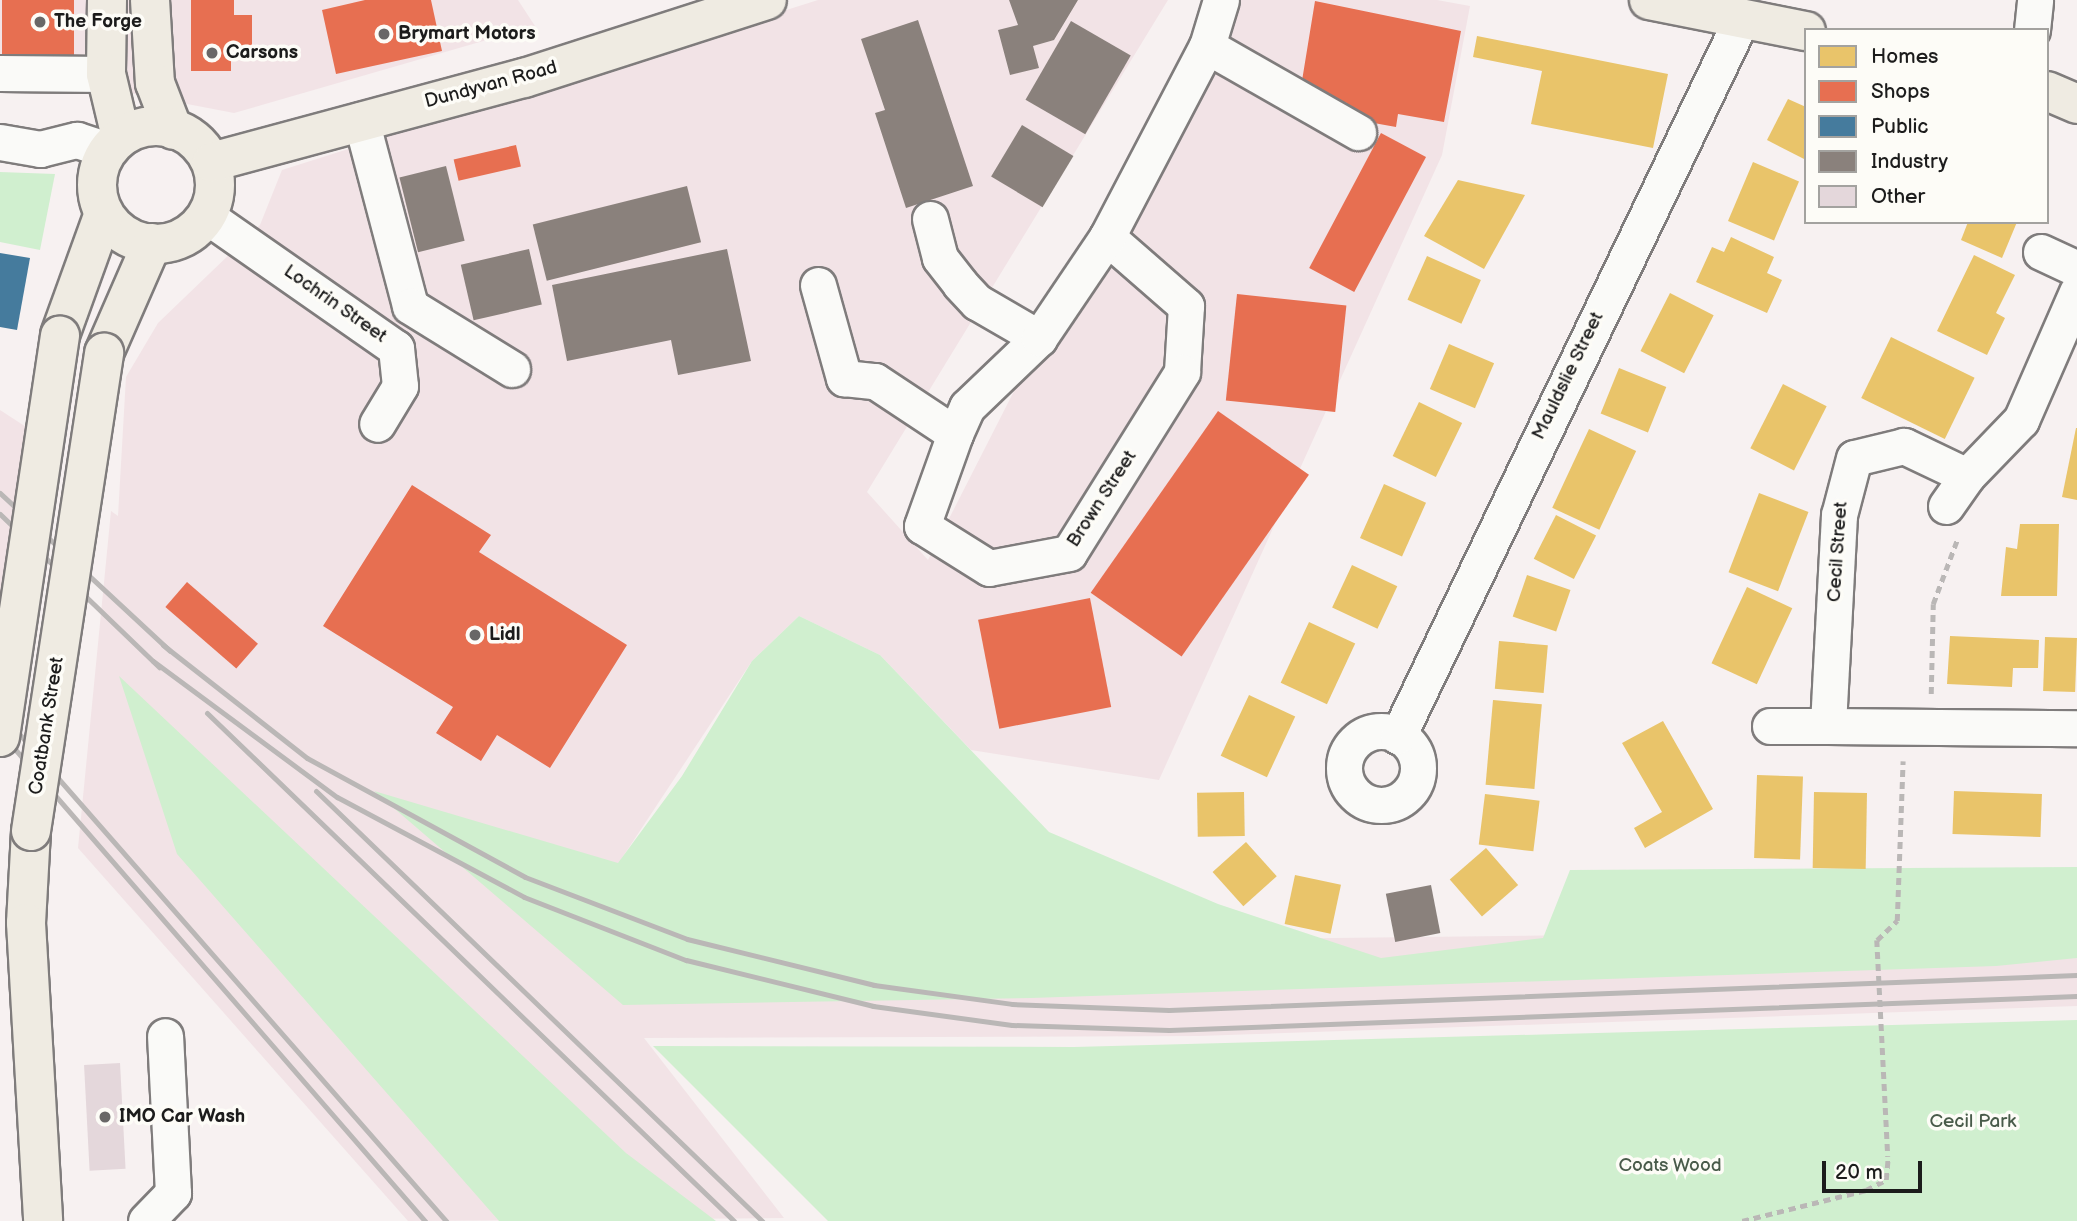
<!DOCTYPE html>
<style>
body{margin:0}
#map{position:relative;width:2077px;height:1221px;overflow:hidden;background:#f7f1f1;font-family:"Balsamiq Sans",sans-serif}
div>[style]{position:absolute}
[style*='--x']{left:calc(var(--x)*1px);top:calc(var(--y)*1px);width:calc(var(--w)*1px);rotate:calc(var(--a)*1deg)}
.built>*{inset:0;background:#f2e3e6}
.green>*{inset:0;background:#d0efcf}
.homes>*{inset:0;background:#e9c46a;transform-origin:0 0}
.shops>*{inset:0;background:#e76f51;transform-origin:0 0}
.public>*{inset:0;background:#457b9d}
.industry>*{inset:0;background:#8a817c;transform-origin:0 0}
.building>*{inset:0;background:#e4d7db;transform-origin:0 0}
.path>*{height:4.5px;margin-top:-2.25px;transform-origin:0;background:repeating-linear-gradient(90deg,#bab7b6 0 7px,transparent 0 12px)}
.roads{filter:drop-shadow(2px 0 #7f7c7c) drop-shadow(-2px 0 #7f7c7c) drop-shadow(0 2px #7f7c7c) drop-shadow(0 -2px #7f7c7c)}
.minor>*{height:35px;margin:-17.5px;padding:0 17.5px;transform-origin:17.5px;border-radius:17.5px;background:#fafaf8}
.minor>.ring{margin:-17.5px;padding:0;box-sizing:content-box;background:none;border:35px solid #fafaf8;border-radius:50%}
.major>*{height:38px;margin:-19px;padding:0 19px;transform-origin:19px;border-radius:19px;background:#efebe2}
.major>.ring{margin:-19px;padding:0;box-sizing:content-box;background:none;border:38px solid #efebe2;border-radius:50%}
.rail>*{height:5px;margin:-2.5px;padding:0 2.5px;transform-origin:2.5px;border-radius:2.5px;background:#bab7b6}
.path-bridge>*{height:4.5px;margin-top:-2.25px;transform-origin:0;background:repeating-linear-gradient(90deg,#bab7b6 0 7px,transparent 0 12px)}
.bridges{filter:drop-shadow(2px 0 #7f7c7c) drop-shadow(-2px 0 #7f7c7c) drop-shadow(0 2px #7f7c7c) drop-shadow(0 -2px #7f7c7c)}
.major-bridge>*{height:38px;margin:-19px;padding:0 19px;transform-origin:19px;border-radius:19px;background:#efebe2}
.dots>*{width:19px;height:19px;translate:-50% -50%;box-sizing:border-box;border:4px solid #fdfcf7;border-radius:50%}
span{translate:-50% -50%;white-space:nowrap;text-align:center;line-height:1.15;-webkit-text-stroke:7px #fdfcf7;paint-order:stroke}
.poi-label{font-size:19px;color:#1c1c1c;font-weight:700}
.left{translate:0 -50%;text-align:left}
.street-label{font-size:19px;color:#1c1c1c}
.park-label{font-size:19px;color:#495b4a}
.legend{position:absolute;left:1804px;top:28px;width:245px;height:196px;box-sizing:border-box;background:#fdfcf7;border:2px solid #a3a29f;margin:0;padding:9px 12px;list-style:none;font-size:21px;color:#1c1c1c}
.legend li{display:flex;align-items:center;gap:14px;height:35px}
.legend b{width:35px;border:2px solid #a3a29f}
.scale{position:absolute;left:1822px;top:1161px;width:100px;height:32px;box-sizing:border-box;border:4px solid #1c1c1c;border-top:0;padding-left:9px;font-size:21px;line-height:24px;white-space:nowrap;color:#1c1c1c;-webkit-text-stroke:5px #fdfcf7;paint-order:stroke}
</style>
<div id="map">
<div class="built">
<i style="clip-path:polygon(0 0,518px 0,535px 26px,234px 113px,0 68px)"></i>
<i style="clip-path:polygon(818px 0,1168px 0,867px 492px,928px 560px,1213px 0,1437px 0,1470px 6px,1442px 155px,1159px 780px,971px 750px,880px 655px,799px 616px,752px 661px,620px 861px,1164px 940px,2077px 929px,2077px 1006px,1199px 1036px,644px 1038px,784px 1218px,408px 1221px,78px 848px,111px 511px,118px 516px,126px 377px,158px 323px,260px 225px,282px 170px)"></i>
<i style="clip-path:polygon(0 410px,40px 436px,0 693px)"></i>
</div>
<div class="green">
<i style="clip-path:polygon(0 172px,55px 174px,40px 250px,0 242px)"></i>
<i style="clip-path:polygon(799px 616px,880px 655px,1049px 832px,1218px 904px,1381px 958px,1543px 938px,1570px 870px,2077px 867px,2077px 958px,1996px 966px,1031px 998px,623px 1005px,374px 791px,618px 863px,682px 776px,752px 661px)"></i>
<i style="clip-path:polygon(119px 676px,626px 1153px,716px 1221px,499px 1221px,177px 854px)"></i>
<i style="clip-path:polygon(2077px 1020px,2077px 1221px,828px 1221px,653px 1046px,1074px 1047px)"></i>
</div>
<div class="homes">
<i style="clip-path:polygon(1477px 36px,1668px 74px,1653px 148px,1531px 124px,1542px 71px,1473px 57px)"></i>
<i style="clip-path:polygon(1788px 99px,1806px 107px,1806px 160px,1767px 140px)"></i>
<i style="left:1753px;top:162px;width:50px;height:64px;rotate:23deg"></i>
<i style="clip-path:polygon(1458px 180px,1525px 195px,1484px 269px,1424px 236px)"></i>
<i style="clip-path:polygon(1968px 222px,2017px 222px,2002px 258px,1961px 240px)"></i>
<i style="clip-path:polygon(1731px 237px,1774px 257px,1767px 273px,1782px 280px,1767px 313px,1696px 282px,1712px 247px,1724px 252px)"></i>
<i style="clip-path:polygon(1974px 255px,2015px 275px,1996px 313px,2005px 318px,1987px 355px,1937px 331px)"></i>
<i style="left:1427px;top:256px;width:59px;height:48px;rotate:24deg"></i>
<i style="left:1670px;top:293px;width:49px;height:65px;rotate:27deg"></i>
<i style="left:1891px;top:337px;width:93px;height:68px;rotate:26deg"></i>
<i style="left:1449px;top:344px;width:49px;height:49px;rotate:23deg"></i>
<i style="left:1619px;top:368px;width:51px;height:49px;rotate:22deg"></i>
<i style="left:1783px;top:384px;width:49px;height:72px;rotate:27deg"></i>
<i style="left:1419px;top:402px;width:48px;height:60px;rotate:26deg"></i>
<i style="clip-path:polygon(2076px 428px,2077px 428px,2077px 500px,2062px 497px)"></i>
<i style="left:1589px;top:429px;width:52px;height:87px;rotate:25deg"></i>
<i style="left:1384px;top:484px;width:46px;height:59px;rotate:24deg"></i>
<i style="left:1759px;top:493px;width:53px;height:85px;rotate:21deg"></i>
<i style="left:1556px;top:515px;width:45px;height:49px;rotate:27deg"></i>
<i style="clip-path:polygon(2020px 524px,2059px 524px,2057px 596px,2001px 596px,2006px 547px,2017px 549px)"></i>
<i style="left:1352px;top:565px;width:50px;height:47px;rotate:25deg"></i>
<i style="left:1527px;top:575px;width:46px;height:44px;rotate:19deg"></i>
<i style="left:1747px;top:587px;width:50px;height:84px;rotate:25deg"></i>
<i style="left:1309px;top:622px;width:51px;height:67px;rotate:25deg"></i>
<i style="clip-path:polygon(1950px 636px,2039px 640px,2038px 668px,2013px 668px,2012px 687px,1947px 684px)"></i>
<i style="left:2045px;top:637px;width:32px;height:54px;rotate:2deg"></i>
<i style="left:1499px;top:641px;width:49px;height:48px;rotate:5deg"></i>
<i style="left:1249px;top:695px;width:51px;height:67px;rotate:25deg"></i>
<i style="left:1493px;top:700px;width:49px;height:85px;rotate:5deg"></i>
<i style="clip-path:polygon(1663px 721px,1713px 809px,1645px 848px,1634px 828px,1662px 812px,1622px 743px)"></i>
<i style="left:1757px;top:775px;width:46px;height:83px;rotate:2deg"></i>
<i style="left:1954px;top:791px;width:88px;height:43px;rotate:2deg"></i>
<i style="left:1244px;top:792px;width:44px;height:47px;rotate:89deg"></i>
<i style="left:1814px;top:792px;width:53px;height:76px;rotate:1deg"></i>
<i style="left:1485px;top:794px;width:55px;height:51px;rotate:7deg"></i>
<i style="left:1246px;top:842px;width:46px;height:45px;rotate:48deg"></i>
<i style="left:1486px;top:848px;width:49px;height:48px;rotate:49deg"></i>
<i style="left:1295px;top:875px;width:47px;height:50px;rotate:12deg"></i>
</div>
<div class="shops">
<i style="left:2px;top:0;width:72px;height:55px"></i>
<i style="clip-path:polygon(191px 0,234px 0,234px 15px,252px 15px,252px 46px,231px 46px,231px 71px,191px 71px)"></i>
<i style="clip-path:polygon(365px 0,431px 0,442px 51px,336px 74px,322px 10px)"></i>
<i style="clip-path:polygon(1315px 1px,1461px 31px,1444px 122px,1398px 114px,1396px 127px,1346px 118px,1347px 103px,1300px 93px)"></i>
<i style="left:1381px;top:133px;width:51px;height:153px;rotate:28deg"></i>
<i style="left:516px;top:145px;width:22px;height:64px;rotate:77deg"></i>
<i style="left:1237px;top:294px;width:110px;height:107px;rotate:6deg"></i>
<i style="left:1218px;top:411px;width:111px;height:222px;rotate:35deg"></i>
<i style="clip-path:polygon(412px 485px,491px 535px,479px 552px,627px 645px,550px 768px,497px 735px,481px 761px,436px 733px,453px 707px,323px 626px)"></i>
<i style="left:187px;top:582px;width:94px;height:33px;rotate:41deg"></i>
<i style="left:1090px;top:598px;width:111px;height:114px;rotate:79deg"></i>
</div>
<div class="public">
<i style="clip-path:polygon(0 253px,30px 258px,17px 330px,0 327px)"></i>
</div>
<div class="industry">
<i style="clip-path:polygon(1009px 0,1078px 0,1054px 40px,1033px 46px,1039px 68px,1010px 75px,998px 30px,1018px 25px)"></i>
<i style="clip-path:polygon(918px 20px,973px 186px,906px 208px,875px 113px,885px 110px,861px 39px)"></i>
<i style="left:1071px;top:21px;width:69px;height:91px;rotate:30deg"></i>
<i style="left:1022px;top:125px;width:60px;height:60px;rotate:31deg"></i>
<i style="left:446px;top:166px;width:77px;height:48px;rotate:76deg"></i>
<i style="left:687px;top:186px;width:58px;height:159px;rotate:76deg"></i>
<i style="left:529px;top:249px;width:57px;height:70px;rotate:77deg"></i>
<i style="clip-path:polygon(727px 249px,751px 361px,678px 375px,671px 340px,567px 361px,552px 285px)"></i>
<i style="left:1431px;top:885px;width:49px;height:46px;rotate:79deg"></i>
</div>
<div class="building">
<i style="left:120px;top:1063px;width:106px;height:36px;rotate:87deg"></i>
</div>
<div class="path">
<i style="--x:1931;--y:694;--w:90;--a:-88.7"></i>
<i style="--x:1933;--y:604;--w:68;--a:-69.4"></i>
<i style="--x:1877;--y:940;--w:28;--a:-44"></i>
<i style="--x:1897;--y:921;--w:160;--a:-87.9"></i>
<i style="--x:1742;--y:1221;--w:128;--a:-14"></i>
<i style="--x:1866;--y:1190;--w:22;--a:-27"></i>
<i style="--x:1886;--y:1180;--w:23;--a:-85"></i>
</div>
<div class="roads">
<div class="minor">
<i style="--x:2032;--y:30;--w:30;--a:-84"></i>
<i style="--x:1207;--y:46;--w:174;--a:29.7"></i>
<i style="--x:0;--y:73;--w:106;--a:0.5"></i>
<i style="--x:361;--y:120;--w:192;--a:75.2"></i>
<i style="--x:410;--y:306;--w:120;--a:31.7"></i>
<i style="--x:0;--y:142;--w:41;--a:9.9"></i>
<i style="--x:40;--y:149;--w:38;--a:-14"></i>
<i style="--x:77;--y:140;--w:32;--a:18"></i>
<i style="--x:205;--y:215;--w:233;--a:34.9"></i>
<i style="--x:396;--y:348;--w:38;--a:84"></i>
<i style="--x:400;--y:386;--w:44;--a:121.2"></i>
<i style="--x:930;--y:219;--w:40;--a:75.6"></i>
<i style="--x:940;--y:258;--w:33;--a:52"></i>
<i style="--x:960;--y:284;--w:25;--a:47"></i>
<i style="--x:977;--y:302;--w:72;--a:30.1"></i>
<i style="--x:1107;--y:237;--w:105;--a:41.1"></i>
<i style="--x:1186;--y:306;--w:66;--a:93.5"></i>
<i style="--x:1182;--y:372;--w:213;--a:122"></i>
<i style="--x:1069;--y:553;--w:81;--a:169.4"></i>
<i style="--x:989;--y:568;--w:79;--a:-147.9"></i>
<i style="--x:922;--y:526;--w:98;--a:-70.3"></i>
<i style="--x:955;--y:434;--w:30;--a:-66"></i>
<i style="--x:967;--y:407;--w:100;--a:-43.8"></i>
<i style="--x:1039;--y:338;--w:122;--a:-56"></i>
<i style="--x:1107;--y:237;--w:216;--a:-62.4"></i>
<i style="--x:1207;--y:46;--w:48;--a:-73.1"></i>
<i style="--x:2041;--y:252;--w:40;--a:25"></i>
<i style="--x:818;--y:285;--w:97;--a:74.4"></i>
<i style="--x:844;--y:378;--w:31;--a:6"></i>
<i style="--x:875;--y:381;--w:96;--a:33.5"></i>
<i style="--x:2077;--y:292;--w:140;--a:113.6"></i>
<i style="--x:2021;--y:420;--w:78;--a:134"></i>
<i style="--x:1967;--y:476;--w:70;--a:-154.5"></i>
<i style="--x:1904;--y:446;--w:51;--a:166.5"></i>
<i style="--x:1854;--y:458;--w:59;--a:104.7"></i>
<i style="--x:1839;--y:515;--w:211;--a:93"></i>
<i style="--x:1828;--y:726;--w:249;--a:0.5"></i>
<i style="--x:1946;--y:506;--w:37;--a:-55"></i>
<i style="--x:1770;--y:726;--w:58;--a:0"></i>
<i class="ring" style="left:1344px;top:731px;width:39px;height:39px"></i>
<i style="--x:1398;--y:736;--w:796;--a:-64.4"></i>
<i style="--x:146;--y:1221;--w:39;--a:-46"></i>
<i style="--x:173;--y:1193;--w:157;--a:-92.9"></i>
</div>
<div class="major">
<i style="--x:107;--y:0;--w:74;--a:90.8"></i>
<i style="--x:106;--y:74;--w:65;--a:76.6"></i>
<i style="--x:150;--y:0;--w:83;--a:86.6"></i>
<i style="--x:155;--y:83;--w:50;--a:69"></i>
<i style="--x:1649;--y:0;--w:160;--a:11.2"></i>
<i style="--x:2047;--y:91;--w:33;--a:23"></i>
<i class="ring" style="left:97px;top:126px;width:80px;height:80px"></i>
<i style="--x:212;--y:162;--w:323;--a:-15.1"></i>
<i style="--x:524;--y:78;--w:255;--a:-17.8"></i>
<i style="--x:60;--y:335;--w:127;--a:-70.1"></i>
<i style="--x:104;--y:353;--w:120;--a:-66.4"></i>
<i style="--x:31;--y:831;--w:92;--a:93.1"></i>
<i style="--x:26;--y:923;--w:298;--a:86.7"></i>
</div>
</div>
<div class="rail">
<i style="--x:0;--y:493;--w:232;--a:42.9"></i>
<i style="--x:0;--y:514;--w:221;--a:43.9"></i>
<i style="--x:163;--y:645;--w:183;--a:38.1"></i>
<i style="--x:307;--y:758;--w:248;--a:28.6"></i>
<i style="--x:525;--y:877;--w:173;--a:20.9"></i>
<i style="--x:687;--y:939;--w:193;--a:13.8"></i>
<i style="--x:874;--y:985;--w:139;--a:7.8"></i>
<i style="--x:1012;--y:1004;--w:157;--a:2.2"></i>
<i style="--x:1169;--y:1010;--w:909;--a:-2.21"></i>
<i style="--x:153;--y:661;--w:229;--a:36.5"></i>
<i style="--x:337;--y:797;--w:212;--a:28.1"></i>
<i style="--x:524;--y:897;--w:174;--a:21.3"></i>
<i style="--x:686;--y:960;--w:193;--a:13.8"></i>
<i style="--x:873;--y:1006;--w:140;--a:7.8"></i>
<i style="--x:1012;--y:1025;--w:157;--a:1.8"></i>
<i style="--x:1169;--y:1030;--w:909;--a:-2.14"></i>
<i style="--x:0;--y:712;--w:677;--a:48.77"></i>
<i style="--x:207;--y:713;--w:732;--a:43.95"></i>
<i style="--x:0;--y:732;--w:648;--a:49.01"></i>
<i style="--x:316;--y:791;--w:620;--a:43.95"></i>
</div>
<div class="path-bridge">
<i style="--x:1877;--y:940;--w:217;--a:87.1"></i>
</div>
<div class="bridges">
<div class="major-bridge">
<i style="--x:0;--y:737;--w:406;--a:-81.5"></i>
<i style="--x:31;--y:831;--w:484;--a:-81.3"></i>
</div>
</div>
<div class="dots">
<i style="left:40px;top:22px;background:#696767"></i>
<i style="left:384px;top:34px;background:#696767"></i>
<i style="left:212px;top:53px;background:#696767"></i>
<i style="left:475px;top:635px;background:#696767"></i>
<i style="left:105px;top:1117px;background:#696767"></i>
</div>
<div class="poi-label">
<span class="left" style="left:54px;top:22px">The Forge</span>
<span class="left" style="left:398px;top:34px">Brymart Motors</span>
<span class="left" style="left:226px;top:53px">Carsons</span>
<span class="left" style="left:489px;top:635px">Lidl</span>
<span class="left" style="left:119px;top:1117px">IMO Car Wash</span>
</div>
<div class="street-label">
<span style="left:491px;top:85px;rotate:-15deg">Dundyvan Road</span>
<span style="left:335px;top:304px;rotate:35deg">Lochrin Street</span>
<span style="left:1568px;top:376px;rotate:-64deg">Mauldslie Street</span>
<span style="left:1102px;top:499px;rotate:-57deg">Brown Street</span>
<span style="left:1838px;top:552px;rotate:-86deg">Cecil Street</span>
<span style="left:47px;top:726px;rotate:-81deg">Coatbank Street</span>
</div>
<div class="park-label">
<span style="left:1973px;top:1122px">Cecil Park</span>
<span style="left:1670px;top:1166px">Coats Wood</span>
</div>
<ul class="legend">
<li><b style="height:19px;background:#e9c46a"></b>Homes</li>
<li><b style="height:19px;background:#e76f51"></b>Shops</li>
<li><b style="height:19px;background:#457b9d"></b>Public</li>
<li><b style="height:19px;background:#8a817c"></b>Industry</li>
<li><b style="height:19px;background:#e4d7db"></b>Other</li>
</ul>
<div class="scale">20 m</div>
</div>
